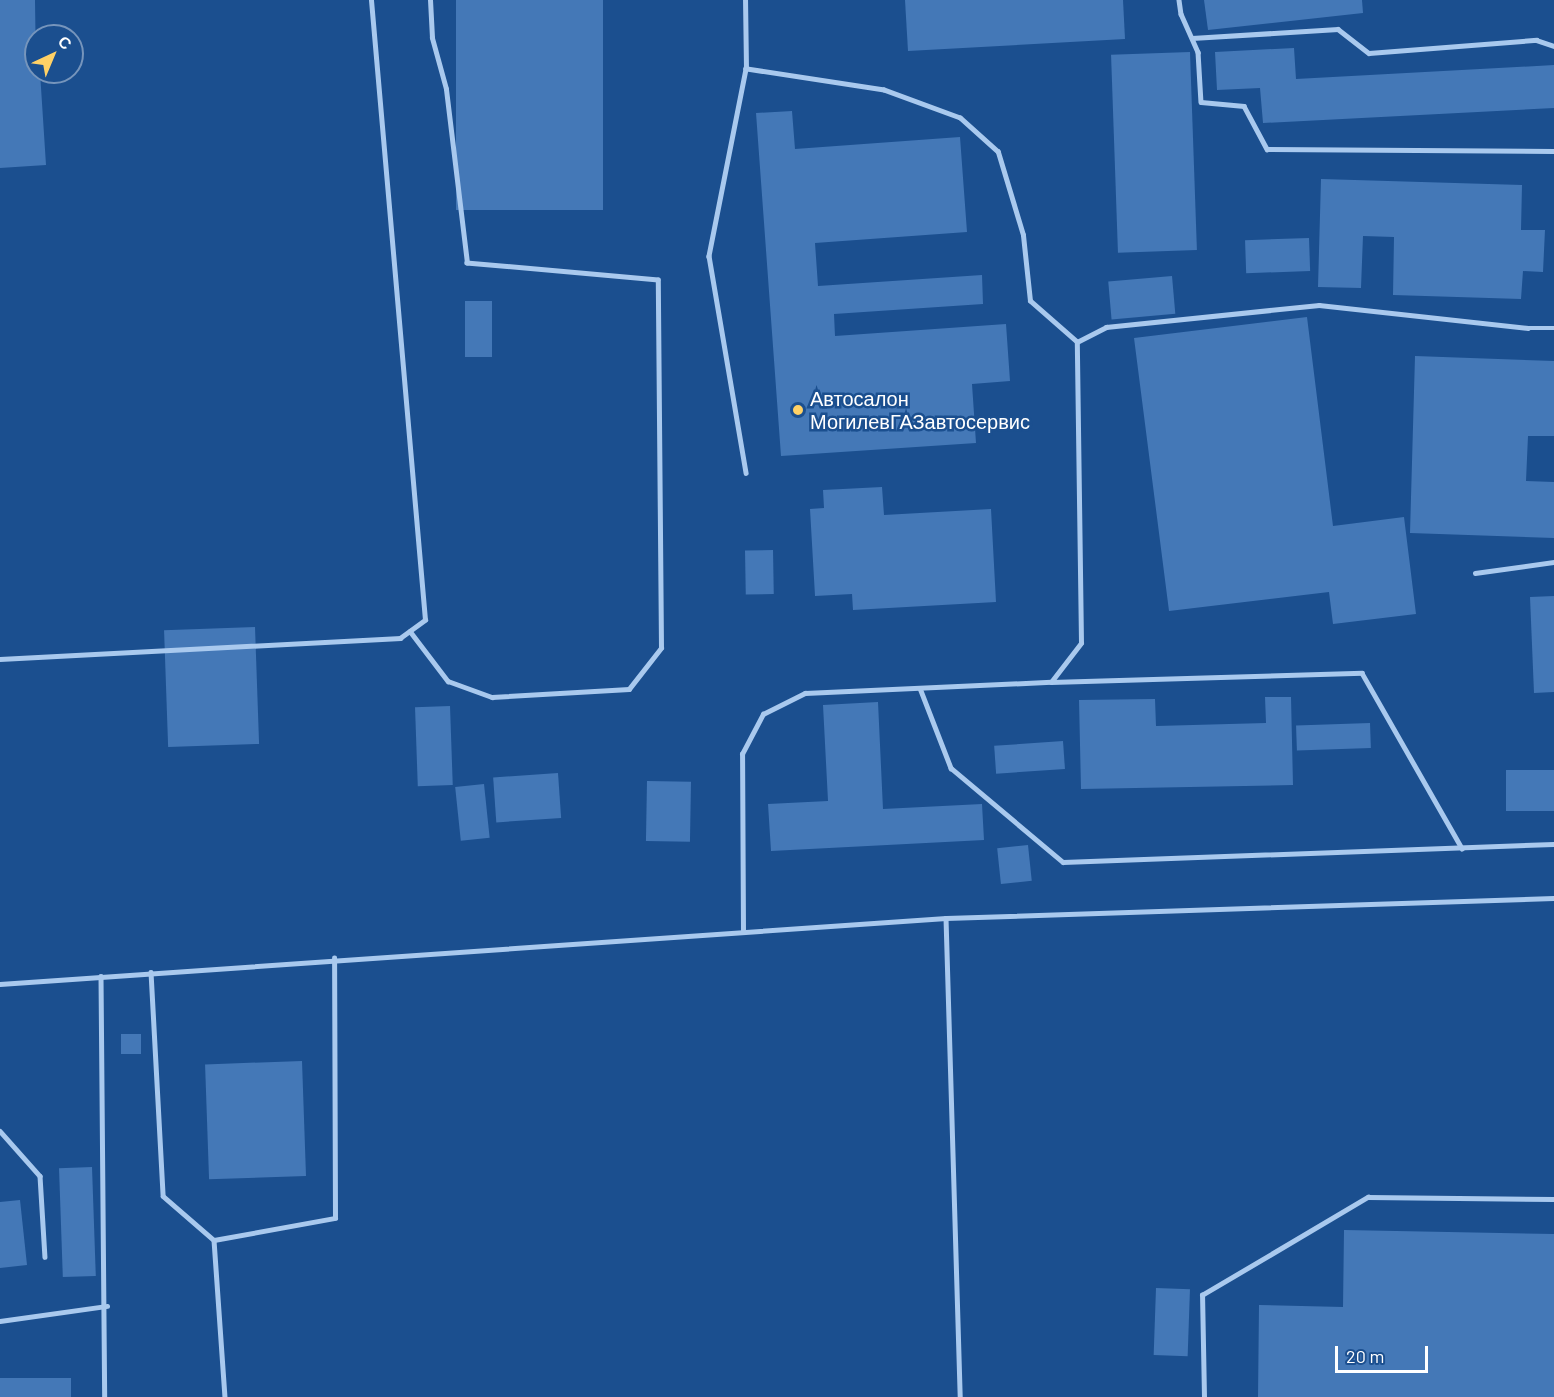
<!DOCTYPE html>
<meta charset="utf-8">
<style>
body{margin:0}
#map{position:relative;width:1554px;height:1397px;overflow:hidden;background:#1b4f8f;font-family:Barlow,sans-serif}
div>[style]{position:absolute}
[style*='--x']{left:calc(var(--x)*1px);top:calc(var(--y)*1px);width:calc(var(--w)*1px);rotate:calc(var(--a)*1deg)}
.building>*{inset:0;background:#4478b7;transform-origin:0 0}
.service>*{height:4.5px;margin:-2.25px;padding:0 2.25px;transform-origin:2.25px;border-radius:2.25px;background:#a9c9ee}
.dots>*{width:16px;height:16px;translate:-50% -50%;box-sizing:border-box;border:3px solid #1b4f8f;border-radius:50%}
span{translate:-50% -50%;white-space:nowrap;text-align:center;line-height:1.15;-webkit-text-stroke:5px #1b4f8f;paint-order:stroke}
.poi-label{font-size:20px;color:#fff}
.left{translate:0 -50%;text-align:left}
.north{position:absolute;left:24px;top:24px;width:60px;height:60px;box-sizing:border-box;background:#1b4f8f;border:2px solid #7695bc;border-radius:50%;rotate:44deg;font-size:16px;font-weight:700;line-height:24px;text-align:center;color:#fff}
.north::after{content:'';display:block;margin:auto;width:21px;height:27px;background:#ffd166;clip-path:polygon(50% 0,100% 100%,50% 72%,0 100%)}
.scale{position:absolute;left:1335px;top:1346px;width:93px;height:27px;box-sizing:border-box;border:3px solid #fff;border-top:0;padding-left:8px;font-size:18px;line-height:21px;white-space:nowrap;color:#fff;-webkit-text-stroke:4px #1b4f8f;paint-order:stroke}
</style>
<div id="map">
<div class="building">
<i style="clip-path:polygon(0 0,35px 0,36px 72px,40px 72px,46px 165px,0 168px)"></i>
<i style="left:456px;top:0;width:147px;height:210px"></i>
<i style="clip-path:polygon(905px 0,1123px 0,1125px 39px,908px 51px)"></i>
<i style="clip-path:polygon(1204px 0,1362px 0,1363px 13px,1208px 30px)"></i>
<i style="clip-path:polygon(1294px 48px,1296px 79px,1554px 65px,1554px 108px,1263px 123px,1260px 88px,1217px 90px,1215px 52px)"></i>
<i style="left:1190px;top:52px;width:198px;height:79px;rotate:88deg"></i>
<i style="clip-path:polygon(792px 111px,795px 149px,960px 137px,967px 232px,815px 243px,818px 286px,982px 275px,983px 304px,834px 314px,835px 336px,1006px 324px,1010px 381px,972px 384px,976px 443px,781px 456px,756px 113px)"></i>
<i style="clip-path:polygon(1321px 179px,1522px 185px,1521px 230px,1545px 230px,1543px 272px,1523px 271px,1521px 299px,1393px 295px,1394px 237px,1363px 236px,1361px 288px,1318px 287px)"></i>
<i style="left:1309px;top:238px;width:33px;height:64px;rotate:88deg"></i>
<i style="left:1172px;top:276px;width:38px;height:64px;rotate:85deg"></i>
<i style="left:465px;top:301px;width:27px;height:56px"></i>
<i style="clip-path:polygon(1307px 317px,1333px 526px,1404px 517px,1416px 614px,1333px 624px,1329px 592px,1169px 611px,1134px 338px)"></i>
<i style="clip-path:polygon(1415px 356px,1554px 361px,1554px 436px,1528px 436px,1526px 481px,1554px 482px,1554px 538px,1410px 533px)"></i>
<i style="clip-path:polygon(882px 487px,884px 515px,991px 509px,996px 602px,853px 610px,852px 594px,815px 596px,810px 509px,824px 508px,823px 490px)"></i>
<i style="left:773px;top:550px;width:44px;height:28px;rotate:89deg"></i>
<i style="clip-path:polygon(1554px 596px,1554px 692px,1534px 693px,1530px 597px)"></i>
<i style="left:255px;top:627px;width:117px;height:91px;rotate:88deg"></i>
<i style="clip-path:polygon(1265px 697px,1291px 697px,1293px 785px,1081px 789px,1079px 700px,1155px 699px,1156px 726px,1266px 723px)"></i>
<i style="clip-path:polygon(878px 702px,883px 809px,982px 804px,984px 840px,771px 851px,768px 804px,828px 801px,823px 705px)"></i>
<i style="left:450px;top:706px;width:79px;height:35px;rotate:88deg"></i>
<i style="left:1370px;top:723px;width:25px;height:74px;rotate:88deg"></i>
<i style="left:1063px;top:741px;width:28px;height:69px;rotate:86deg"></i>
<i style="left:1554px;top:770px;width:41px;height:48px;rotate:90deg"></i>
<i style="left:558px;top:773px;width:45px;height:65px;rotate:86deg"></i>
<i style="left:647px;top:781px;width:44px;height:60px;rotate:1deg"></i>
<i style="left:484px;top:784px;width:54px;height:29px;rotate:84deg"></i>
<i style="left:1028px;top:845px;width:36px;height:31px;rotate:84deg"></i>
<i style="left:121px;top:1034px;width:20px;height:20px"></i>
<i style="left:302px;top:1061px;width:115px;height:97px;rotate:88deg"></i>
<i style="left:92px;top:1167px;width:109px;height:33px;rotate:88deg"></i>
<i style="clip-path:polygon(20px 1200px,27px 1265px,0 1268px,0 1202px)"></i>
<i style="clip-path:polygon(1344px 1230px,1554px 1234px,1554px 1397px,1258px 1397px,1259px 1305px,1343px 1307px)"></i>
<i style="left:1156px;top:1288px;width:34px;height:67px;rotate:2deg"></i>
<i style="left:71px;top:1378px;width:19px;height:71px;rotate:90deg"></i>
</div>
<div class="service">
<i style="--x:1179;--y:0;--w:14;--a:82"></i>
<i style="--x:1181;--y:14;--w:42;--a:65.9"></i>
<i style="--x:1198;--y:52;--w:50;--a:86.6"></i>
<i style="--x:1201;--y:102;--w:43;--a:5.3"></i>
<i style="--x:1244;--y:106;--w:49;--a:61.9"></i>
<i style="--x:1267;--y:149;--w:287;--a:0.4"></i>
<i style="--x:1192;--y:38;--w:146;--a:-3.5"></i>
<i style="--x:1338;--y:29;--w:39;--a:38"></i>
<i style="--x:1369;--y:53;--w:168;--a:-4.5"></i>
<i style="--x:1536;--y:40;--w:19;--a:18"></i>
<i style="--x:746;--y:69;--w:191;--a:101.2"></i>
<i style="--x:709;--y:256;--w:220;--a:80.3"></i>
<i style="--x:1077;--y:342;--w:33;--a:-27"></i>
<i style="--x:1106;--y:327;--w:214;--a:-5.9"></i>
<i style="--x:1319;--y:305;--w:210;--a:6.3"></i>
<i style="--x:1528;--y:328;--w:26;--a:0"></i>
<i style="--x:1475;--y:573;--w:80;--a:-7.9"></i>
<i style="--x:410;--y:631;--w:63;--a:52.8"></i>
<i style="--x:448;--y:681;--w:47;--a:20"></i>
<i style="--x:492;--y:697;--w:137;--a:-3.3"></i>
<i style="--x:629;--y:689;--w:52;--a:-52"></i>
<i style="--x:661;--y:648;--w:368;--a:-90.5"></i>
<i style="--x:658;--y:280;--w:192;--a:-174.9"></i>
<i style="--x:467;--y:263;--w:175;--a:-96.9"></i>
<i style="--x:446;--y:89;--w:53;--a:-105.4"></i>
<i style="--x:432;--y:38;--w:38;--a:-93"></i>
<i style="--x:0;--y:659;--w:401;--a:-3"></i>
<i style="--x:400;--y:638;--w:31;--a:-36"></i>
<i style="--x:425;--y:620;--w:622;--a:-94.98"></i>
<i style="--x:1051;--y:682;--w:311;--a:-1.7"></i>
<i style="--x:1362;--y:673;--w:202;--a:60.3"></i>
<i style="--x:920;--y:688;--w:86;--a:68.8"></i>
<i style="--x:951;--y:768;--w:146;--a:40"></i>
<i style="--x:1063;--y:862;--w:491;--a:-2.1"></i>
<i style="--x:946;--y:918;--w:479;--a:88.3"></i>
<i style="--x:743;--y:932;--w:178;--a:-90.3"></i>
<i style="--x:742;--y:754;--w:45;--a:-62.3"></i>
<i style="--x:763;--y:714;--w:47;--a:-26.6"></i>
<i style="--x:805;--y:693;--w:246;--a:-2.6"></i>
<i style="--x:1051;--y:682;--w:49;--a:-52.4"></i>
<i style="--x:1081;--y:643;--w:301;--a:-90.8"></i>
<i style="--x:1077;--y:342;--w:62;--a:-138.9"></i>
<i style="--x:1030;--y:301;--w:66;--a:-96.1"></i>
<i style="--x:1023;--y:235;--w:87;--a:-106.8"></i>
<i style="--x:998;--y:152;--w:51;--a:-138.2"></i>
<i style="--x:960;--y:118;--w:81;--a:-159.8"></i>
<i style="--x:884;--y:90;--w:140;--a:-171.3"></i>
<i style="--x:746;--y:69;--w:69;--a:-90.8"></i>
<i style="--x:151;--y:972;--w:224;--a:86.9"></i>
<i style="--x:163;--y:1196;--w:67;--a:40.8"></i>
<i style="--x:214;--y:1240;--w:157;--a:86"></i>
<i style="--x:101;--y:976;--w:421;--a:89.5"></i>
<i style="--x:0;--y:984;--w:948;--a:-3.99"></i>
<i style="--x:946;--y:918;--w:608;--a:-1.88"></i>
<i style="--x:0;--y:1131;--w:60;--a:48.4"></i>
<i style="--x:40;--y:1176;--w:81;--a:86.5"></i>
<i style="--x:214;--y:1240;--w:123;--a:-10.3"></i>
<i style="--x:335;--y:1218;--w:260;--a:-90.2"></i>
<i style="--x:0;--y:1321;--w:108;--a:-8"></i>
<i style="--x:1204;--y:1397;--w:102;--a:-91.1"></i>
<i style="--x:1202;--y:1295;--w:193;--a:-30.6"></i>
<i style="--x:1368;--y:1197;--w:186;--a:0.6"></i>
</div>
<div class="dots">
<i style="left:798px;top:410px;background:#ffd166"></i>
</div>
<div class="poi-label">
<span class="left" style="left:810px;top:410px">Автосалон<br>МогилевГАЗавтосервис</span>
</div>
<div class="north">С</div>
<div class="scale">20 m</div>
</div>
